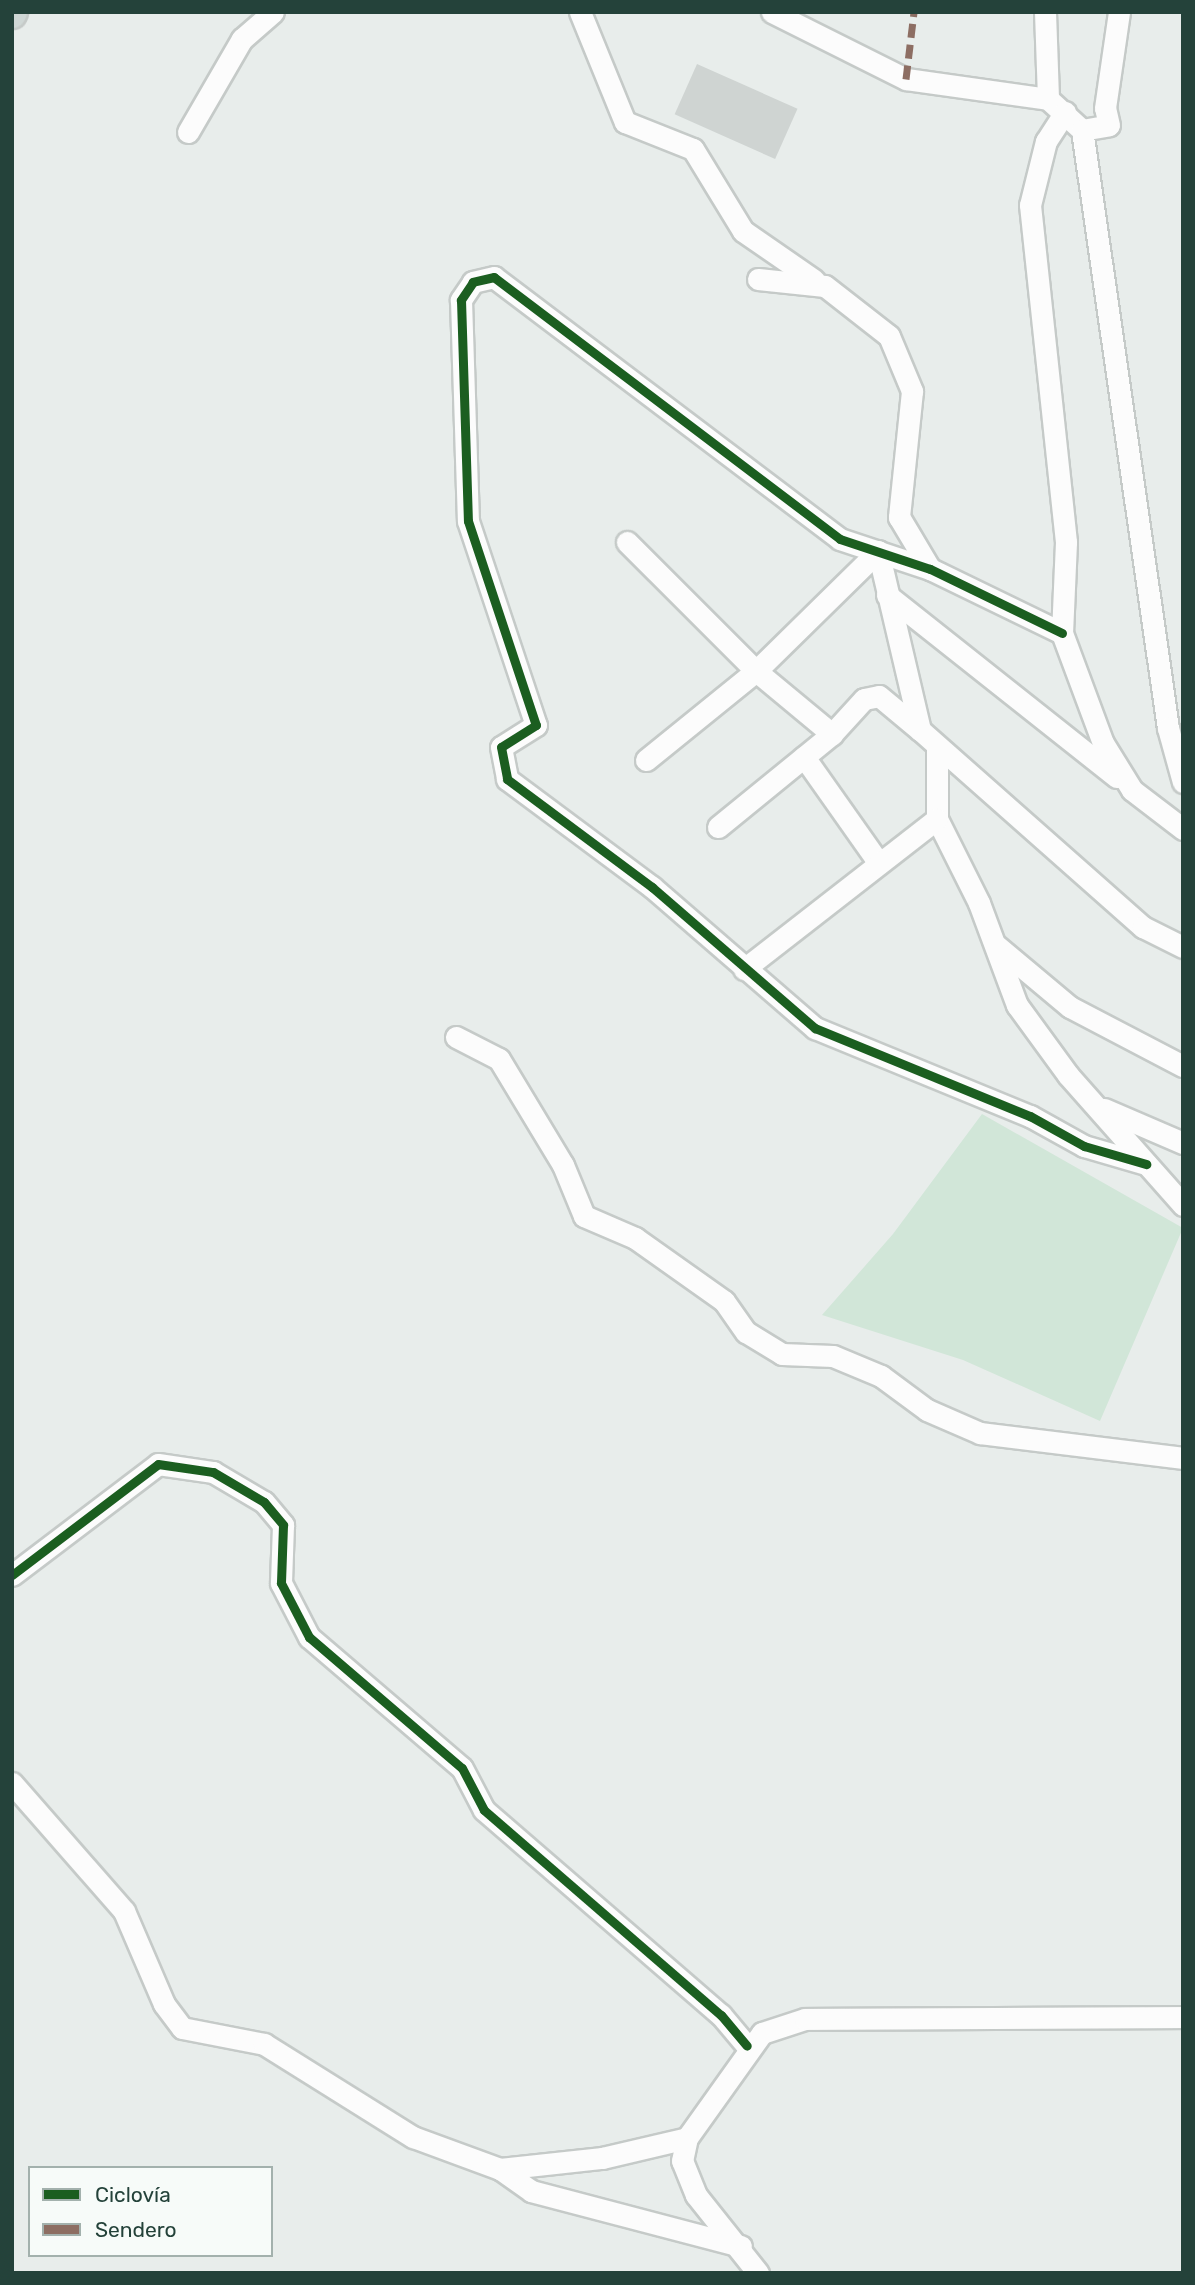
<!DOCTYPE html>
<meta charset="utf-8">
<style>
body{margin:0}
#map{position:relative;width:1195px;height:2285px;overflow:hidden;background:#e8edeb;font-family:Rubik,sans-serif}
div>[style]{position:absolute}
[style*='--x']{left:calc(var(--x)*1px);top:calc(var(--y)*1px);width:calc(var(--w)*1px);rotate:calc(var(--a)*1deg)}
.green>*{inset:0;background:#d1e6d8}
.building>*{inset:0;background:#cfd4d2;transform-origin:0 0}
.roads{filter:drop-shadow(2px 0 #c5cac8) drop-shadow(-2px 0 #c5cac8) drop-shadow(0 2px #c5cac8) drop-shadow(0 -2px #c5cac8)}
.minor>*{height:21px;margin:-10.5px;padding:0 10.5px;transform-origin:10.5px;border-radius:10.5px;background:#fcfcfc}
.major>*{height:28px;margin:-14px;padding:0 14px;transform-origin:14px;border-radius:14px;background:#cfd7d5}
.quiet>*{height:7px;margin-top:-3.5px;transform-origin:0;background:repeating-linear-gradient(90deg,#8d6e63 0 14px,transparent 0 21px)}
.cycleway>*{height:9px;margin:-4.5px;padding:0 4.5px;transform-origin:4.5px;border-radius:4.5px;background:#1b5e20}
span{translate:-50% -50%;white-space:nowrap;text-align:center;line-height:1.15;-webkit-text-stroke:5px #f7fbf9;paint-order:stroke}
.frame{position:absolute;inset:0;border:14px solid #24423a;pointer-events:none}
.legend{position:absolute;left:28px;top:2166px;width:245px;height:91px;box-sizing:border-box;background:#f7fbf9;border:2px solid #a3b1ad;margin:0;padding:9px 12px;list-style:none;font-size:21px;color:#24423a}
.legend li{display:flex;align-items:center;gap:14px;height:35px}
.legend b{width:35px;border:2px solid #a3b1ad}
</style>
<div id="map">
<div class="green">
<i style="clip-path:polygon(982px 1114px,1183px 1228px,1100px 1421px,963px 1360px,822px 1315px,893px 1234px)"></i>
</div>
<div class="building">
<i style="left:697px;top:64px;width:110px;height:55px;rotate:24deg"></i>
</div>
<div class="roads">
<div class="minor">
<i style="--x:580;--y:12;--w:119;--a:67.8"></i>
<i style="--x:625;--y:122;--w:73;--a:21.7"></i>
<i style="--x:693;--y:149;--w:96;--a:58.6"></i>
<i style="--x:743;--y:231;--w:86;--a:34.6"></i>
<i style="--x:772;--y:12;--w:150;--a:26.6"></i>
<i style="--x:906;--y:79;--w:143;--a:8"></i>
<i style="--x:1048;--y:99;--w:46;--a:42.4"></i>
<i style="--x:1082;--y:130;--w:604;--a:81.82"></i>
<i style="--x:1168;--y:728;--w:56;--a:74.5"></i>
<i style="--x:1045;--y:12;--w:87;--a:88"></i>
<i style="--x:1065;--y:112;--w:35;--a:123"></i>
<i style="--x:1046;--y:141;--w:66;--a:104"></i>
<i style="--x:1030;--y:205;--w:339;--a:83.9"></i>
<i style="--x:1066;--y:542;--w:91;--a:92.5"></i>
<i style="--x:1062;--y:633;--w:117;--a:69.6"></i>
<i style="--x:1103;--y:743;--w:55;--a:58.3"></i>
<i style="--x:1132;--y:790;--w:64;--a:37.4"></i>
<i style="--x:1082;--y:130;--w:27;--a:-10"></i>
<i style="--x:1109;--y:125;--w:17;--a:-103"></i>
<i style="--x:1105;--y:108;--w:97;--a:-81.7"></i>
<i style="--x:188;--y:132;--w:108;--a:-59.9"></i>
<i style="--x:242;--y:39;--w:41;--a:-41.1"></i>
<i style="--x:758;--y:279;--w:67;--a:6"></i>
<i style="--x:825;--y:286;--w:81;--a:38"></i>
<i style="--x:889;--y:336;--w:60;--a:67.3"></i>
<i style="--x:912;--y:391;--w:127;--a:95.9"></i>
<i style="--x:899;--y:517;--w:61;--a:59.2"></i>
<i style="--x:627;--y:542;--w:182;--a:45"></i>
<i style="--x:756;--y:671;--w:99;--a:39.7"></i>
<i style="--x:878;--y:551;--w:184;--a:76.8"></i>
<i style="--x:920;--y:730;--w:298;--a:41.5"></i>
<i style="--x:1143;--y:927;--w:45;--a:26.6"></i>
<i style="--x:887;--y:595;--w:293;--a:38.4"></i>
<i style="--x:1062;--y:633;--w:147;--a:-154.1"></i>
<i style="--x:930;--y:569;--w:95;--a:-161.6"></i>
<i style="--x:840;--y:539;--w:434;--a:-142.9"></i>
<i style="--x:494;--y:277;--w:22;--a:167"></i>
<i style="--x:473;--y:282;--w:22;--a:124"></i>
<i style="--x:461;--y:300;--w:221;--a:88.2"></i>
<i style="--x:468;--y:521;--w:215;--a:71.6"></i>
<i style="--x:536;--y:725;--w:41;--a:147.8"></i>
<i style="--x:501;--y:747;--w:33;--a:79"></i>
<i style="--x:507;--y:779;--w:181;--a:36.7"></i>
<i style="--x:652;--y:887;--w:216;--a:40.9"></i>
<i style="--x:815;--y:1028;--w:232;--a:22.3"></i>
<i style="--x:1030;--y:1116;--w:62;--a:29.1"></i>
<i style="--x:1084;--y:1146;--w:65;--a:16.2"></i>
<i style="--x:937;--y:749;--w:70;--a:90"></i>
<i style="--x:937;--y:819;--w:94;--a:63.4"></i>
<i style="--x:979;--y:903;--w:109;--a:69.6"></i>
<i style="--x:1017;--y:1005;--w:87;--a:53.9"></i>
<i style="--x:1068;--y:1075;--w:174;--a:48.5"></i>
<i style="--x:804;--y:757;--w:128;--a:54.8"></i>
<i style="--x:646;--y:760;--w:141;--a:-39"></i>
<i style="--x:756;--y:671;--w:171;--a:-44.5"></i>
<i style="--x:718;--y:827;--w:147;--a:-39.2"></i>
<i style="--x:832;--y:734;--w:47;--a:-47.6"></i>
<i style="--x:864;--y:699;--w:15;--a:-11"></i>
<i style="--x:879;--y:696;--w:53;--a:39.7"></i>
<i style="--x:997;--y:946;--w:95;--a:39.9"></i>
<i style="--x:1070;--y:1007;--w:127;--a:27.6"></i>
<i style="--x:744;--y:969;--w:244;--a:-37.9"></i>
<i style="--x:456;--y:1037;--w:48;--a:27.1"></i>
<i style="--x:499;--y:1059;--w:124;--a:58.9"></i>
<i style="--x:563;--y:1165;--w:55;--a:67.6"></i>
<i style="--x:584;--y:1216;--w:56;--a:23.3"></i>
<i style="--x:635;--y:1238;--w:109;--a:35.3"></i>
<i style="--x:724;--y:1301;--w:38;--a:55"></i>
<i style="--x:746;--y:1332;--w:42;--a:31.4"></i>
<i style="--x:782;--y:1354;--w:51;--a:2.2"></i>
<i style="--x:833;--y:1356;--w:52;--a:22.6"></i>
<i style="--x:881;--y:1376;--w:57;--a:36.5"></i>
<i style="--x:927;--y:1410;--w:58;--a:23.5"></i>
<i style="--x:980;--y:1433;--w:205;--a:7"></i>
<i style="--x:1104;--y:1109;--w:86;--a:23.3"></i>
<i style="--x:12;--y:1575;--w:183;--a:-37.2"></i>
<i style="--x:158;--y:1464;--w:56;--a:8.3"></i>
<i style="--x:213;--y:1472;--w:59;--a:30.5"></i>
<i style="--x:264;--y:1502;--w:30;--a:50"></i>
<i style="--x:283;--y:1525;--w:58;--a:92"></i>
<i style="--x:281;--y:1583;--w:61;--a:62.6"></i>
<i style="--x:309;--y:1637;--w:201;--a:40.6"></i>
<i style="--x:462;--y:1768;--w:47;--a:62.4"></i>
<i style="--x:484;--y:1810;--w:313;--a:40.9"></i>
<i style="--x:721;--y:2015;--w:40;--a:50"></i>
<i style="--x:12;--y:1783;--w:170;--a:48.8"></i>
<i style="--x:124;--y:1911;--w:101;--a:66.7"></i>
<i style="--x:164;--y:2004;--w:30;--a:53"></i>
<i style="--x:182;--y:2028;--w:84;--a:11"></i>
<i style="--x:264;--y:2044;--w:176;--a:32"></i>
<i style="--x:413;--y:2137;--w:93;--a:20.2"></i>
<i style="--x:500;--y:2169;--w:38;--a:35"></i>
<i style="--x:531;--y:2191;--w:217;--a:14.7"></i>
<i style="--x:500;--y:2169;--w:103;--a:-6.2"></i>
<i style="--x:602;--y:2158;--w:87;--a:-13.2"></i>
<i style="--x:758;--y:2273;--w:100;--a:-128.5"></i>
<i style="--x:696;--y:2195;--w:37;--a:-112"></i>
<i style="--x:682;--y:2161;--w:24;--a:-78"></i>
<i style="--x:687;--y:2138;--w:129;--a:-54.5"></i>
<i style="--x:762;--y:2033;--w:45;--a:-18"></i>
<i style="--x:805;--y:2019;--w:378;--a:-0.3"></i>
</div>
<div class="major">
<i style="--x:12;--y:14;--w:2;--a:-63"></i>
</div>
</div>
<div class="quiet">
<i style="--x:906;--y:79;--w:67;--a:-83.2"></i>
</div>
<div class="cycleway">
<i style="--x:1062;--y:633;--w:147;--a:-154.1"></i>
<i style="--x:930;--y:569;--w:95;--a:-161.6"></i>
<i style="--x:840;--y:539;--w:434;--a:-142.9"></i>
<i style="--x:494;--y:277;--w:22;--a:167"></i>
<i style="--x:473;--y:282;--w:22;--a:124"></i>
<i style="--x:461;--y:300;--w:221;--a:88.2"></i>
<i style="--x:468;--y:521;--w:215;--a:71.6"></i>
<i style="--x:536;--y:725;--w:41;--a:147.8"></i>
<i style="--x:501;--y:747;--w:33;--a:79"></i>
<i style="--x:507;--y:779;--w:181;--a:36.7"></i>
<i style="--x:652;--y:887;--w:216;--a:40.9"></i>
<i style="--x:815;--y:1028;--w:232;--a:22.3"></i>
<i style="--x:1030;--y:1116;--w:62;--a:29.1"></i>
<i style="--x:1084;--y:1146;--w:65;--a:16.2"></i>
<i style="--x:12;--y:1575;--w:183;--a:-37.2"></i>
<i style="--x:158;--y:1464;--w:56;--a:8.3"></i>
<i style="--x:213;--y:1472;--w:59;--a:30.5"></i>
<i style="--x:264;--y:1502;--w:30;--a:50"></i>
<i style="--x:283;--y:1525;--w:58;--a:92"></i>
<i style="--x:281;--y:1583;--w:61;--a:62.6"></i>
<i style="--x:309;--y:1637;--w:201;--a:40.6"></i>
<i style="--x:462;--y:1768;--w:47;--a:62.4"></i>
<i style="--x:484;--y:1810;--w:313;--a:40.9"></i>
<i style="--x:721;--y:2015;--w:40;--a:50"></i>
</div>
<div class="frame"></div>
<ul class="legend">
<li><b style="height:9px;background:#1b5e20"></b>Ciclovía</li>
<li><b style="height:9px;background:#8d6e63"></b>Sendero</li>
</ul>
</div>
